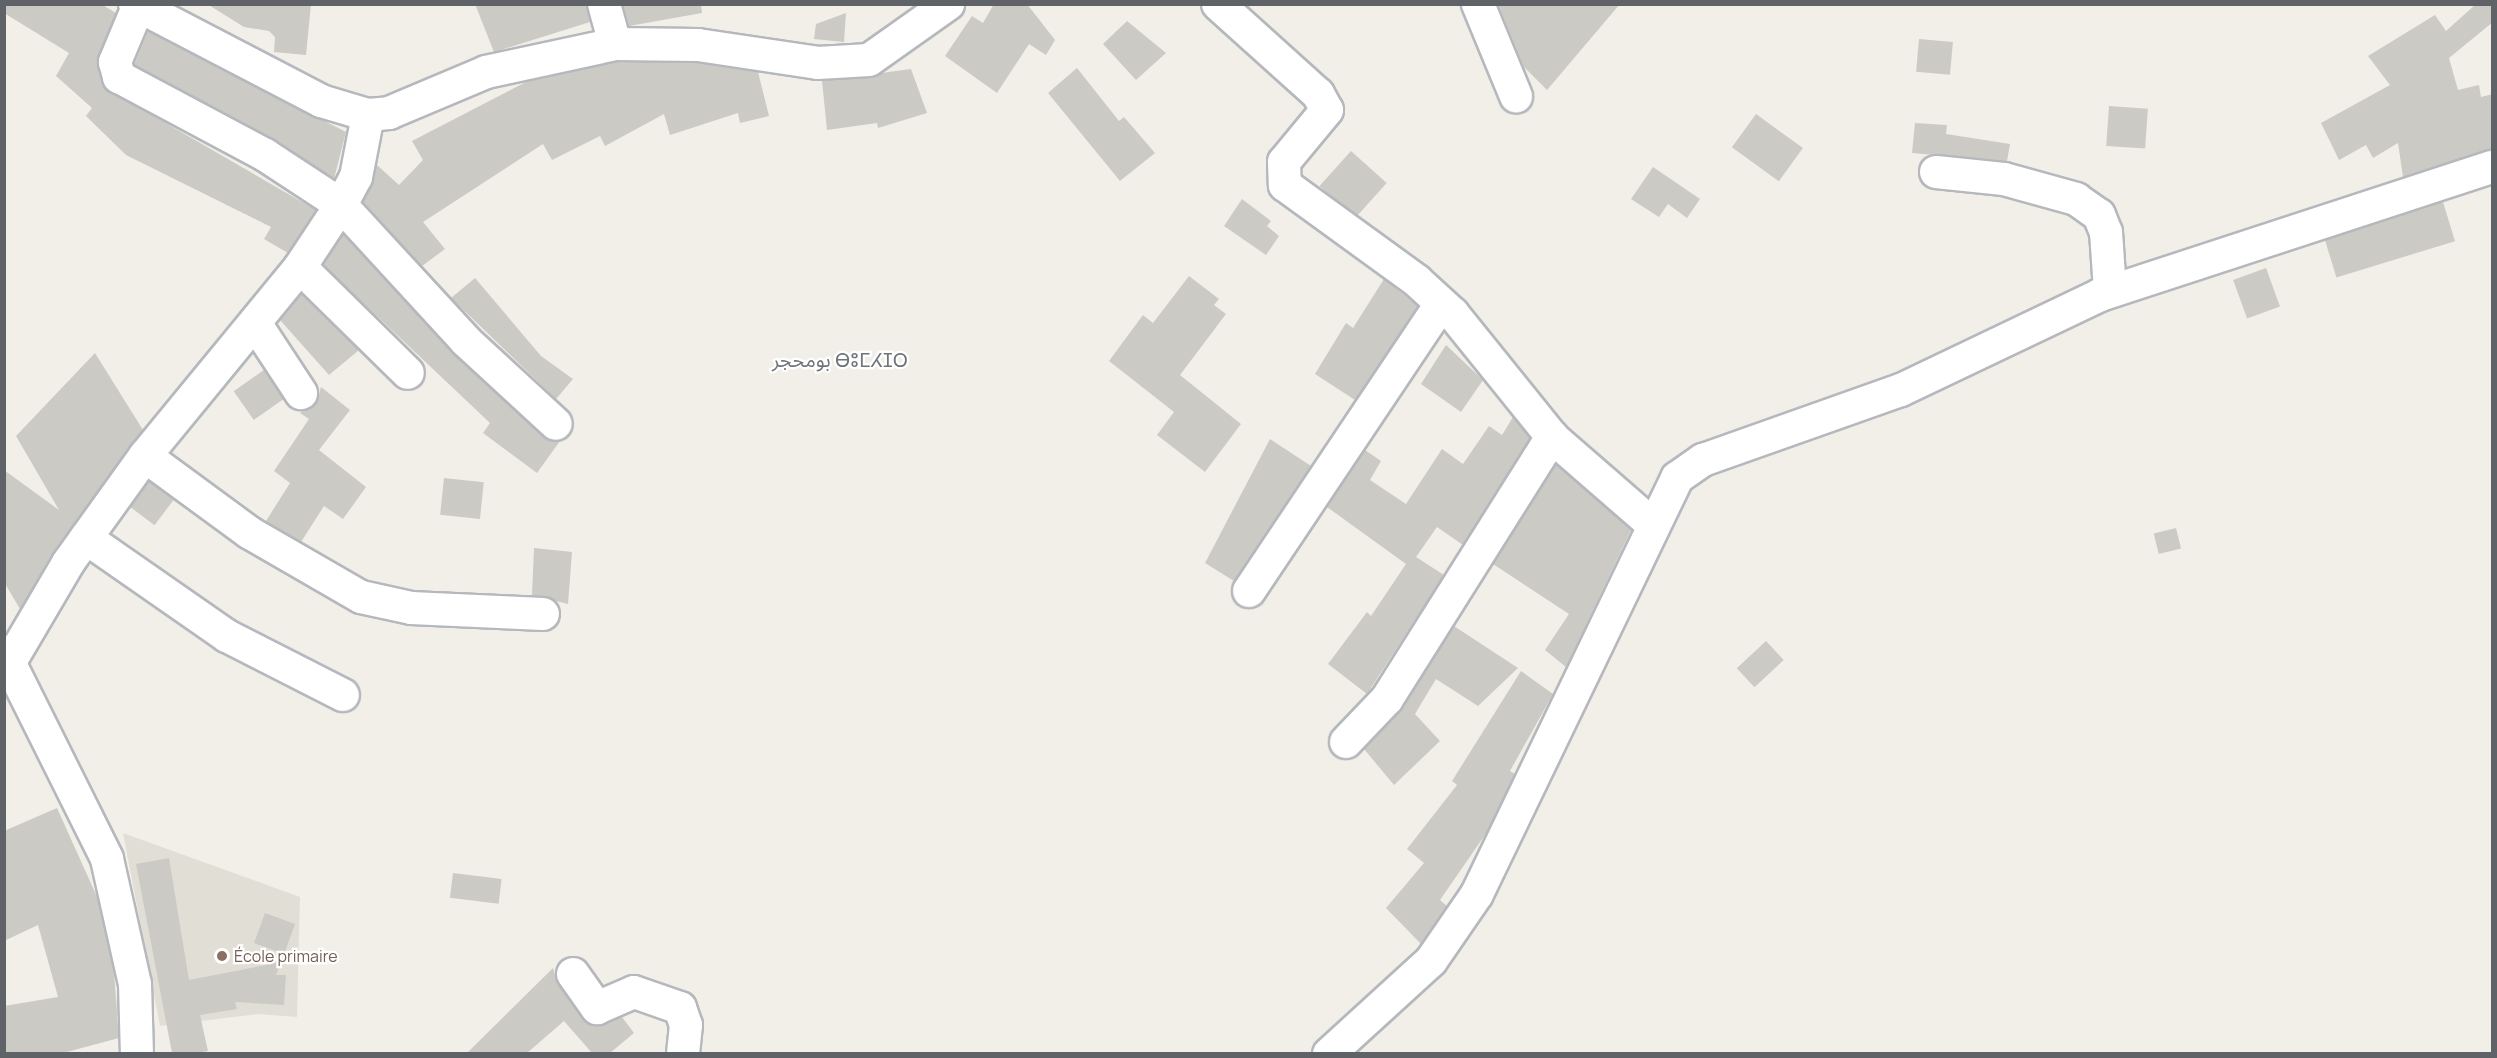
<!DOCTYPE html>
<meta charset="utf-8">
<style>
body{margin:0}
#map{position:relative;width:2497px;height:1058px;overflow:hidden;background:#f1efe8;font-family:Manrope,"Noto Sans Arabic","Noto Sans Tifinagh",sans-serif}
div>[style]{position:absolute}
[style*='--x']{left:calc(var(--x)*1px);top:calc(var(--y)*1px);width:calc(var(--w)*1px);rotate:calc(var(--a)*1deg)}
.education>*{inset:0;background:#e1ded6}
.building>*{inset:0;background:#cccac5;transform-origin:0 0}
.roads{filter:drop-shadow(2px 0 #b5b8bc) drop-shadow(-2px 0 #b5b8bc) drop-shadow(0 2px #b5b8bc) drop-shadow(0 -2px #b5b8bc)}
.minor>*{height:32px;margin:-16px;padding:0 16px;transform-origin:16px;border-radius:16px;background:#fff}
.dots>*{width:16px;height:16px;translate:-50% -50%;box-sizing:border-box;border:3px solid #fff;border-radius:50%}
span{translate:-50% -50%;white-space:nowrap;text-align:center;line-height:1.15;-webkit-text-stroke:4.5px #fff;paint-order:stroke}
.education-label{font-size:16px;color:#785e54}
.left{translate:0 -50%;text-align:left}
.quarter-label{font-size:20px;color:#70757a}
.frame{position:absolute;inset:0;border:6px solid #5f6368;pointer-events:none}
</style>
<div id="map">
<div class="education">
<i style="clip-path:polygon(123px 833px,300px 897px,297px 1017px,258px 1014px,160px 1026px)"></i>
</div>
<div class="building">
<i style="clip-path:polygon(4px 4px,101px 4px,116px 13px,98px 56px,105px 88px,316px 210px,288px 253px,264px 239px,271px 227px,126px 155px,86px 116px,92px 108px,56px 76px,69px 53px,4px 13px)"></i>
<i style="clip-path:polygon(207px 4px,311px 4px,306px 55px,274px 52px,275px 37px,269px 31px,244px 27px)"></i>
<i style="clip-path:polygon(475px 4px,587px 4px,590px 22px,494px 52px)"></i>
<i style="clip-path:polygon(623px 4px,701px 4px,702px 13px,629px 26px)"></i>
<i style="clip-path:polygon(994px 4px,1027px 4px,1055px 40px,1046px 55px,1029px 44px,997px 93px,945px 56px,972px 16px,983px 23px)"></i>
<i style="clip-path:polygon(1498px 4px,1620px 4px,1547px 90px,1524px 67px)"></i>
<i style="clip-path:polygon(2476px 4px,2493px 4px,2493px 22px,2449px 58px,2458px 90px,2479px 85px,2481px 97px,2493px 94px,2493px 149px,2403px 177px,2398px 143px,2373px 158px,2366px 145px,2339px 160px,2321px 123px,2390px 85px,2368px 56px,2435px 15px,2446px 31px)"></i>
<i style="clip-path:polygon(846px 13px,844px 42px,814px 39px,816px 24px)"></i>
<i style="clip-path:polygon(1127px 21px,1166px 53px,1136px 80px,1103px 44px)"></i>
<i style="clip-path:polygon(148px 31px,346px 132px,334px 179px,274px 139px,134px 65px)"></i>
<i style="left:1919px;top:39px;width:34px;height:33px;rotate:5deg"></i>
<i style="clip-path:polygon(617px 62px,697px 63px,758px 72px,769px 116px,740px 123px,738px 113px,670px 135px,664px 114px,605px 146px,600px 136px,552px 160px,543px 144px,423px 222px,445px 249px,422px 266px,363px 202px,377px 165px,399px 185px,423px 160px,412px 141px,526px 82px)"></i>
<i style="clip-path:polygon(1077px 68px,1119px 121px,1124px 117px,1155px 153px,1120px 181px,1048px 93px)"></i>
<i style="clip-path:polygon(911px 69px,927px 113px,878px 128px,877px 123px,827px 130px,822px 81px)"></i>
<i style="left:2109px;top:106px;width:39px;height:40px;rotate:4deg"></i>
<i style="left:1756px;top:114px;width:58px;height:41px;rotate:36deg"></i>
<i style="clip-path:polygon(1915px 123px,1947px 125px,1946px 134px,2010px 144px,2007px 161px,1912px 153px)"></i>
<i style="left:1351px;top:151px;width:48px;height:47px;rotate:42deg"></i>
<i style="clip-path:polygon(1653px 167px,1700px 199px,1687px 218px,1668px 204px,1659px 217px,1631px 199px)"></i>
<i style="clip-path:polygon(1242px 199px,1271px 221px,1267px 226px,1279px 236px,1266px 255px,1224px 226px)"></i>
<i style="left:2443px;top:202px;width:41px;height:124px;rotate:73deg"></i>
<i style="clip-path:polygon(343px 234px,454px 354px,544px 437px,560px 441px,537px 473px,483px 433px,490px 423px,323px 265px)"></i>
<i style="left:2266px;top:268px;width:41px;height:35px;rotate:70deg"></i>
<i style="clip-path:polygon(1189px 276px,1219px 299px,1214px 305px,1226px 314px,1180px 375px,1241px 424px,1205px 472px,1157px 435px,1174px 412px,1109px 361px,1143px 315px,1153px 323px)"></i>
<i style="clip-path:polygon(475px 278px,541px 356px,573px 379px,556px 399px,451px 298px)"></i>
<i style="clip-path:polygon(1384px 279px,1418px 306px,1355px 400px,1315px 374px,1346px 323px,1353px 328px)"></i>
<i style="clip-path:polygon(301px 294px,359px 350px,329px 375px,280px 320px)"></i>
<i style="clip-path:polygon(1446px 345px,1483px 380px,1461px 412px,1421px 384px)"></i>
<i style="clip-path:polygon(95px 353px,143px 430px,53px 552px,20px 609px,4px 582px,4px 470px,59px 510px,16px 436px)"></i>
<i style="left:264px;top:370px;width:35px;height:37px;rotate:55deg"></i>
<i style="clip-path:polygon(321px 387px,350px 410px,319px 450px,366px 487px,343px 519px,324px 506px,301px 542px,266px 521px,290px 483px,274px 471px,309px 419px,300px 413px,317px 402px)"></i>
<i style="clip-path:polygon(1513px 417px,1530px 438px,1463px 545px,1437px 527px,1416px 557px,1444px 575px,1367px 694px,1328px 664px,1367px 612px,1371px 616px,1406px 564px,1327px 507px,1365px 450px,1381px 461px,1370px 480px,1406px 504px,1442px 449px,1463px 464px,1489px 426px,1502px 435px)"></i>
<i style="clip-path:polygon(1270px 439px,1311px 466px,1234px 581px,1205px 563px)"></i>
<i style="clip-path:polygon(1556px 464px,1631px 530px,1566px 667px,1545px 650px,1569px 614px,1493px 564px)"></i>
<i style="left:444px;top:478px;width:40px;height:37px;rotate:6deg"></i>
<i style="left:149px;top:481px;width:31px;height:32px;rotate:37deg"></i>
<i style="left:2176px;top:528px;width:21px;height:23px;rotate:76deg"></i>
<i style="clip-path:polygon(534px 548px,572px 552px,568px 604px,532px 595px)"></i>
<i style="clip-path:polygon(1454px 626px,1518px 668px,1478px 706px,1436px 679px,1415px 714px,1440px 741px,1394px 785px,1364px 749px,1402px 709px)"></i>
<i style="left:1766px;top:641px;width:26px;height:40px;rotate:47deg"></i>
<i style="clip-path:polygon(1521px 671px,1553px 694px,1510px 771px,1515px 774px,1487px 832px,1440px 900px,1447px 906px,1421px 944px,1386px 908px,1424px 863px,1407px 849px,1457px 785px,1452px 781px)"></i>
<i style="clip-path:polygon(57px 808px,98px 899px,114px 972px,119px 1038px,63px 1053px,4px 1053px,4px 1006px,58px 997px,38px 925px,4px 941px,4px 831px)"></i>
<i style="clip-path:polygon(169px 858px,189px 980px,281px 962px,276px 975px,286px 975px,284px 1005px,235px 1002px,237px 1009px,200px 1015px,208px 1051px,197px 1053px,172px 1053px,136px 864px)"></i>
<i style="left:453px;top:873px;width:49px;height:25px;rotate:7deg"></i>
<i style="left:265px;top:913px;width:32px;height:32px;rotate:20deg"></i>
<i style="clip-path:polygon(553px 968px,558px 984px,588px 1023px,622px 1017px,634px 1033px,610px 1053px,592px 1053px,564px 1021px,527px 1053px,467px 1053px)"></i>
</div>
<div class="roads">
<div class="minor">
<i style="--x:135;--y:4;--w:210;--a:27.5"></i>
<i style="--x:321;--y:101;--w:49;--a:16.6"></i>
<i style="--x:368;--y:115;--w:21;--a:-5"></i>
<i style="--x:389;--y:113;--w:105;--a:-22.9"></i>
<i style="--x:486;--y:72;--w:132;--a:-12.2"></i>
<i style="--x:615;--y:44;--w:83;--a:0.7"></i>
<i style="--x:698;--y:45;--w:121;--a:8.5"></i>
<i style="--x:818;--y:63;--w:51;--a:-3.4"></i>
<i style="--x:869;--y:60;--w:97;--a:-35.3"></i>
<i style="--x:604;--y:4;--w:41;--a:74.6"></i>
<i style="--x:1218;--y:4;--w:135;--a:42"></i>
<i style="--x:1318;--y:94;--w:18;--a:61"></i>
<i style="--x:1327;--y:110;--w:67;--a:129.6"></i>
<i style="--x:1284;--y:162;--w:23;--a:88"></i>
<i style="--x:1285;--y:185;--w:163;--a:36"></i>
<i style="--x:1417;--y:281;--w:49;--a:42.5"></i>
<i style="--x:1453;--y:314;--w:159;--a:51.1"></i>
<i style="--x:1553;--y:438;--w:133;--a:41"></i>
<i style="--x:1478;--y:4;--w:100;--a:67.6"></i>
<i style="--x:138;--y:7;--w:60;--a:112.7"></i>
<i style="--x:115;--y:62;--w:16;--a:75"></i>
<i style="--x:119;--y:77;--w:166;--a:28.1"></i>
<i style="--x:265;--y:155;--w:91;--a:33.3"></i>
<i style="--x:341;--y:205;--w:185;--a:47.4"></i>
<i style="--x:466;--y:341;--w:122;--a:42.7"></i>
<i style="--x:1936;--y:172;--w:68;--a:5.9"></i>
<i style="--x:2004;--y:179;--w:75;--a:15.5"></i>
<i style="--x:2076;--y:199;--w:28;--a:35"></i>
<i style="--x:2099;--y:215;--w:18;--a:68"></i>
<i style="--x:2106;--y:232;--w:59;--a:86.1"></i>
<i style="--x:300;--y:267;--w:151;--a:44.5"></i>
<i style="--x:255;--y:323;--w:84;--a:56.7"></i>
<i style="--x:145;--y:456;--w:244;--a:-50.6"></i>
<i style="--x:300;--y:267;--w:74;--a:-56.5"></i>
<i style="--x:341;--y:205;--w:32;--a:-62"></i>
<i style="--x:356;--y:177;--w:63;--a:-79"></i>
<i style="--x:86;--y:538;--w:172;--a:34.8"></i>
<i style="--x:227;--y:636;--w:130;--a:27"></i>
<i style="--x:1249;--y:591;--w:345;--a:-56.2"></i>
<i style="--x:4;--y:652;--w:231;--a:63.5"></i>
<i style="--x:107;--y:859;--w:128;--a:77.4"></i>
<i style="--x:135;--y:984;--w:70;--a:88.4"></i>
<i style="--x:10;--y:662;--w:115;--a:-59.6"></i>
<i style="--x:68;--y:563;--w:132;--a:-54.3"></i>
<i style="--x:145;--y:456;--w:130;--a:36.3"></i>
<i style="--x:250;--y:533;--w:128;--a:30"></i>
<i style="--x:361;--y:597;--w:51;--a:12.4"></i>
<i style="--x:411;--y:608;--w:132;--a:2.6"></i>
<i style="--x:1346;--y:742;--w:59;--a:-46.4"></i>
<i style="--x:1387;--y:699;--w:310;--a:-57.8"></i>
<i style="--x:573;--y:974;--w:42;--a:54.8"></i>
<i style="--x:597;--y:1008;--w:40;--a:-23.4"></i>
<i style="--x:634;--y:992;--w:49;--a:19.2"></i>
<i style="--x:680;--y:1008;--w:18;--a:71"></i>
<i style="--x:686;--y:1025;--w:29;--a:96"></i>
<i style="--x:1329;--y:1054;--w:138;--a:-42.4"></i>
<i style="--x:1431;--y:961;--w:81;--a:-55.5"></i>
<i style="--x:1477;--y:894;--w:462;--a:-64.3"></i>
<i style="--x:1677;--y:478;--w:32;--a:-35"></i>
<i style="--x:1703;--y:460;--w:210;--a:-19.5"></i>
<i style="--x:1901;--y:390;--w:221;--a:-25.5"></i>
<i style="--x:2100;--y:295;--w:412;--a:-18.1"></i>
</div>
</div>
<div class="dots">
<i style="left:222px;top:956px;background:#8d6e63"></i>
</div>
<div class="education-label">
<span class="left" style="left:234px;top:956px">École primaire</span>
</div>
<div class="quarter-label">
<span style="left:840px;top:359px">بومحجر ⴱⵓⵎⵃⵊⵔ</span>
</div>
<div class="frame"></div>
</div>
